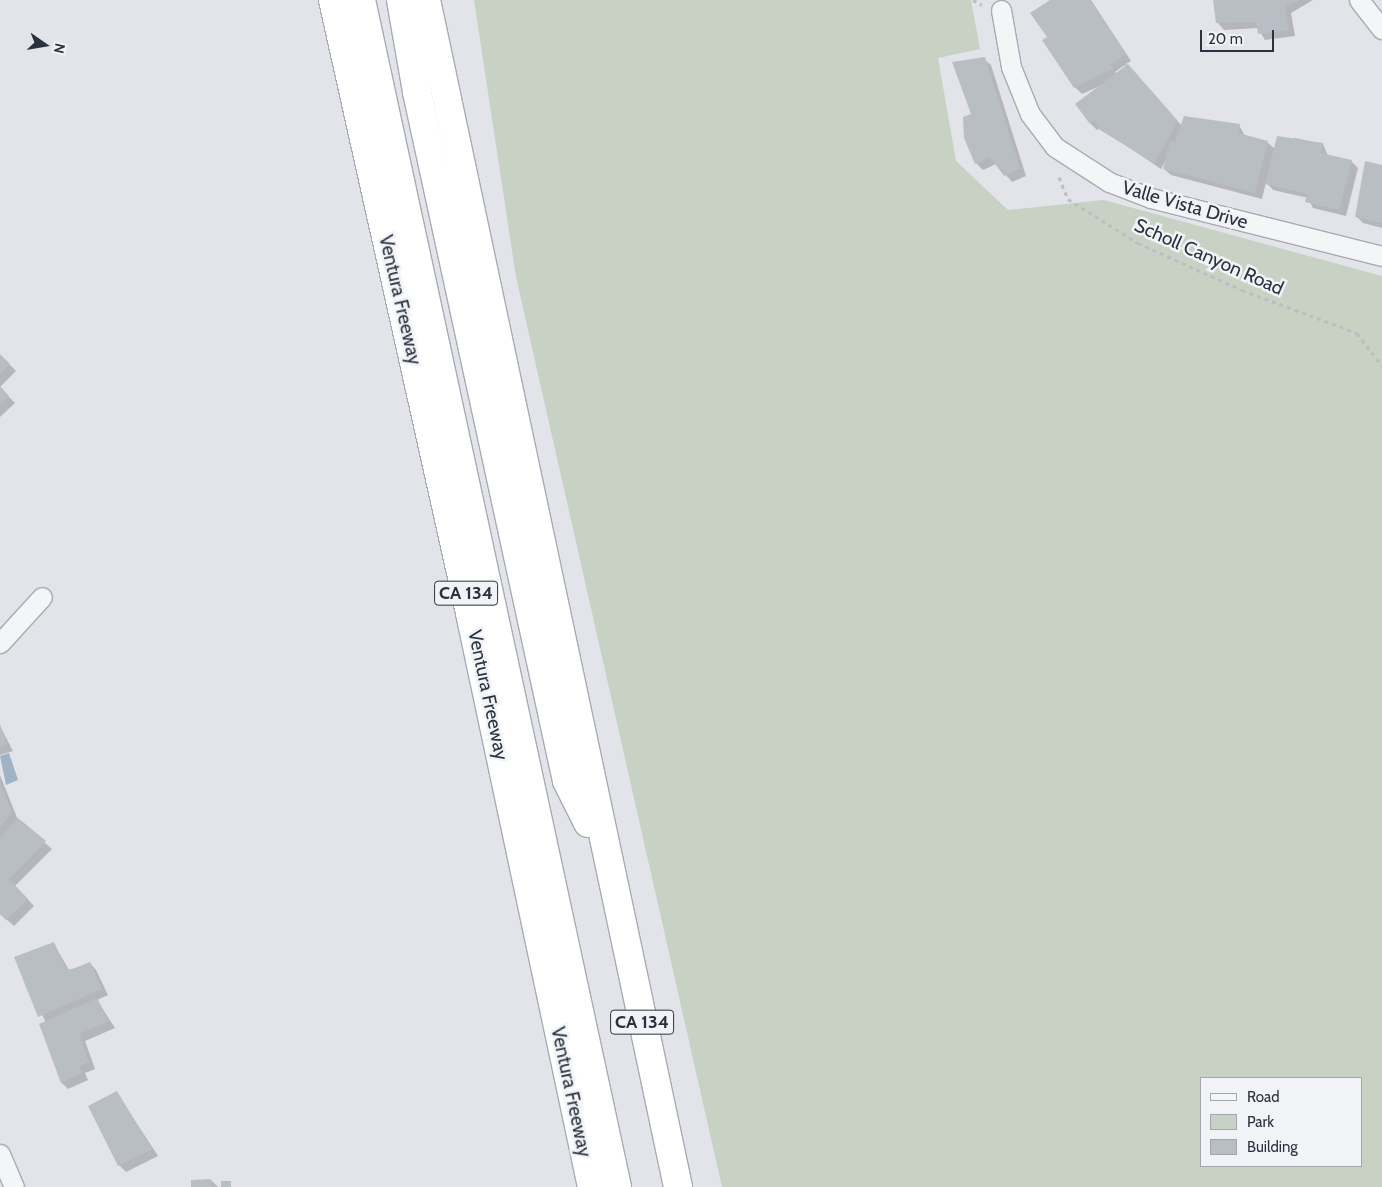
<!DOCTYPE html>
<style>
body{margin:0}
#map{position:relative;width:1382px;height:1187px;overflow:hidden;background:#e2e4e9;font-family:Cabin,sans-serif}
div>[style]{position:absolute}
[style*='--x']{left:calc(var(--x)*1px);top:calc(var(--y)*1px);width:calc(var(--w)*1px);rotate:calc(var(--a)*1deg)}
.green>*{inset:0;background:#c7d2c4}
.water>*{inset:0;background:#a0b2c5}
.shadow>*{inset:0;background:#0003}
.building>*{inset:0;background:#b9bec5;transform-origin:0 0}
.path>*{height:3px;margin-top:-1.5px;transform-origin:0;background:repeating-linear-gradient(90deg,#bcbec3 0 4px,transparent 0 8px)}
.roads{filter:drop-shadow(1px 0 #a7abb3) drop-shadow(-1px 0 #a7abb3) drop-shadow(0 1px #a7abb3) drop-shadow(0 -1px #a7abb3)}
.street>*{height:19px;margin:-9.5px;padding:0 9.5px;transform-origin:9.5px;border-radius:9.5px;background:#f4f5f7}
.highway>*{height:28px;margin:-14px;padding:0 14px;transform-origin:14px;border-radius:14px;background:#fff}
span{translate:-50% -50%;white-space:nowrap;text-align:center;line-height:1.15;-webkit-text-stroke:5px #f1f3f6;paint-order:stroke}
.shield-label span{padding:1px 4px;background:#f1f3f6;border:1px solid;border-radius:4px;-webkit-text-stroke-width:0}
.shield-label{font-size:18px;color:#2b323f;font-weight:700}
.street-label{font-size:19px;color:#2b323f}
.legend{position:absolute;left:1200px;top:1077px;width:162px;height:90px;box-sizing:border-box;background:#f1f3f6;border:1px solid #a2a6ad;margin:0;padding:6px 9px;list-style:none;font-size:15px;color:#2b323f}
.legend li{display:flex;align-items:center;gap:10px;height:25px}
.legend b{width:25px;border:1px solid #a2a6ad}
.north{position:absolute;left:20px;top:20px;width:50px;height:50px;-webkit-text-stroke:4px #f1f3f6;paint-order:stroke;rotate:103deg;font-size:14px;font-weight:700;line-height:20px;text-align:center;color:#2b323f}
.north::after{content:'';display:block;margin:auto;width:18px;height:22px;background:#2b323f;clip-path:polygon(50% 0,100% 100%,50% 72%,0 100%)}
.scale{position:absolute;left:1200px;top:30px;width:74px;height:22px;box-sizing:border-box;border:2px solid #2b323f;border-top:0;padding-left:6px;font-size:15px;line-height:18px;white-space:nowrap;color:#2b323f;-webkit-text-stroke:4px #f1f3f6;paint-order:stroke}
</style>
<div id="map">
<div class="green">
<i style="clip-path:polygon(evenodd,474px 0,971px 0,980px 49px,938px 58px,956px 161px,1008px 210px,1104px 200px,1382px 276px,1382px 1187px,722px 1187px,516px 277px,474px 0,1201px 1078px,1361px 1078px,1361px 1166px,1201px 1166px,1201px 1078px)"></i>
</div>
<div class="water">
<i style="clip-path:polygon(9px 753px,18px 780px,6px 785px,0 756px)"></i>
</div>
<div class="shadow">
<i style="clip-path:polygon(evenodd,1053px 0,1091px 0,1131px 61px,1126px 64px,1182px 126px,1239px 125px,1245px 136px,1267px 142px,1275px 149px,1295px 138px,1323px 144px,1328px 156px,1351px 161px,1358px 168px,1346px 216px,1313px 208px,1308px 198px,1273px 190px,1266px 182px,1262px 199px,1171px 175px,1164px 169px,1166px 160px,1161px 169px,1100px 128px,1097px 130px,1090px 123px,1102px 85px,1082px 94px,1075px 87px,1049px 37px,1053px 0,1125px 65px,1126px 67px,1117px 74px,1115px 72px,1125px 65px)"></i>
<i style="clip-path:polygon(1214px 0,1313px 0,1291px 13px,1295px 36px,1265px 40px,1258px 28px,1224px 30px,1218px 23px)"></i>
<i style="clip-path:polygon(984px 59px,991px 65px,1026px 176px,1012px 182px,996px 164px,983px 170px,976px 163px,972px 114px)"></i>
<i style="clip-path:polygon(1382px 166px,1382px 228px,1363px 223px,1356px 216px)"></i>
<i style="clip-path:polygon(0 355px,16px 371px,0 387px)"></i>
<i style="clip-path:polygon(0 388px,15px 403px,0 417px)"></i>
<i style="clip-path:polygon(0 726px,13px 751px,0 755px)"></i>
<i style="clip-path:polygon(0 775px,18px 820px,52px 849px,15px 886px,34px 906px,14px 926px,0 914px)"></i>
<i style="clip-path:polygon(54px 944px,69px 970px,90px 963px,96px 970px,108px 995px,97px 1000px,115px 1028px,85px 1041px,95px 1069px,85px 1073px,88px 1080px,68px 1089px,61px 1082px,46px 1023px,16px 957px)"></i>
<i style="clip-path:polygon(117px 1093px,158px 1156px,126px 1172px,119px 1165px)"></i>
<i style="clip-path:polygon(211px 1180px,218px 1187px,192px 1187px)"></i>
</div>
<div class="building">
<i style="clip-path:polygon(1050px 0,1090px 0,1126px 54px,1110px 65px,1113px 68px,1074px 88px,1042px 40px,1047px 37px,1030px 13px)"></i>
<i style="clip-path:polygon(1213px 0,1300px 0,1285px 6px,1289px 30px,1258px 34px,1256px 22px,1216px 23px)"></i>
<i style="clip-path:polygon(985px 57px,1020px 169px,1004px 176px,990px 157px,975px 164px,964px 138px,963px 117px,971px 114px,952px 62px)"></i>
<i style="clip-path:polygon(1128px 64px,1178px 121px,1154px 163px,1100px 130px,1094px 121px,1090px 124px,1075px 104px)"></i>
<i style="clip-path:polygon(1184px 116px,1240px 124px,1238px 133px,1268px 141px,1255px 193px,1163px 169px,1170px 141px,1175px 142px)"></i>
<i style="clip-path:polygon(1277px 136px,1323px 143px,1321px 153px,1352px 160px,1339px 210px,1305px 202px,1307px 194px,1265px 184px)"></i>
<i style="clip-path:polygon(1365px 161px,1382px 165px,1382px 223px,1355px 217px)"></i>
<i style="clip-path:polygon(0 354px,10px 364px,0 374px)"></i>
<i style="clip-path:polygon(0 386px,9px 396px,0 405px)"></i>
<i style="clip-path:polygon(0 724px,7px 744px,0 747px)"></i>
<i style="clip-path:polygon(0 783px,12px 812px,0 827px)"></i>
<i style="clip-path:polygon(18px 818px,46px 841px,9px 879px,28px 899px,6px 920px,0 914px,0 838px)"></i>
<i style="clip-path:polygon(54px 942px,65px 967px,71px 970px,90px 962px,102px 989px,38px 1017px,14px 957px)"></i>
<i style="clip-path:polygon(97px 998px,109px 1021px,79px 1034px,89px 1062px,79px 1066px,82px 1073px,61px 1083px,39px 1024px)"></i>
<i style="clip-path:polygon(117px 1091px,152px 1149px,118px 1166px,88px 1106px)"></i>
<i style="clip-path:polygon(211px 1179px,212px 1187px,191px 1187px,191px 1180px)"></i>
<i style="left:221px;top:1181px;width:10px;height:6px"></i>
</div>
<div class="path">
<i style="--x:973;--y:0;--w:10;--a:29"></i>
<i style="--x:1059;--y:177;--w:24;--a:68"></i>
<i style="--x:1068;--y:199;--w:83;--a:32.2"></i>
<i style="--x:1138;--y:243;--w:114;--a:24.3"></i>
<i style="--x:1242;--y:290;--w:123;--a:20.5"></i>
<i style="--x:1357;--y:333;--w:41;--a:52.9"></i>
</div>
<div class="roads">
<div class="street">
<i style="--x:1359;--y:0;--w:37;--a:52"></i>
<i style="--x:1001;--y:10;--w:58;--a:80"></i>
<i style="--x:1011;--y:67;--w:51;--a:68"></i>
<i style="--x:1030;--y:114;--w:41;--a:52.9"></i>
<i style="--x:1055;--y:147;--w:64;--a:32.9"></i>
<i style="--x:1109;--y:182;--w:45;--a:20.9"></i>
<i style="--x:1151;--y:198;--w:238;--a:14.1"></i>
<i style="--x:0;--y:643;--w:62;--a:-47.6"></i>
<i style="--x:0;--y:1154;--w:36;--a:67"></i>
</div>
<div class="highway">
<i style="--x:333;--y:0;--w:628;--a:77.4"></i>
<i style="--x:470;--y:613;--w:587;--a:78"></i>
<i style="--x:361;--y:0;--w:1214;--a:77.83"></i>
<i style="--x:401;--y:0;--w:93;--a:80.1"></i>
<i style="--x:417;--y:92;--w:705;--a:77.72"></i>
<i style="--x:567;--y:781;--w:47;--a:63.4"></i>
<i style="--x:426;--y:0;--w:1213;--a:78.01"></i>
</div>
</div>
<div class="shield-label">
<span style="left:466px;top:593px">CA 134</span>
<span style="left:642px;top:1022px">CA 134</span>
</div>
<div class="street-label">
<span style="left:1185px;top:205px;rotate:16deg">Valle Vista Drive</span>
<span style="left:1209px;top:257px;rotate:24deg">Scholl Canyon Road</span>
<span style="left:400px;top:300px;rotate:77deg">Ventura Freeway</span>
<span style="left:488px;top:695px;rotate:78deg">Ventura Freeway</span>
<span style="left:571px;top:1092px;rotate:78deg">Ventura Freeway</span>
</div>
<ul class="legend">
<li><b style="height:6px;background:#f4f5f7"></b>Road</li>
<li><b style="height:14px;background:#c7d2c4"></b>Park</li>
<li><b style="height:14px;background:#b9bec5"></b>Building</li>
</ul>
<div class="north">N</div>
<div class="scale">20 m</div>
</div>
